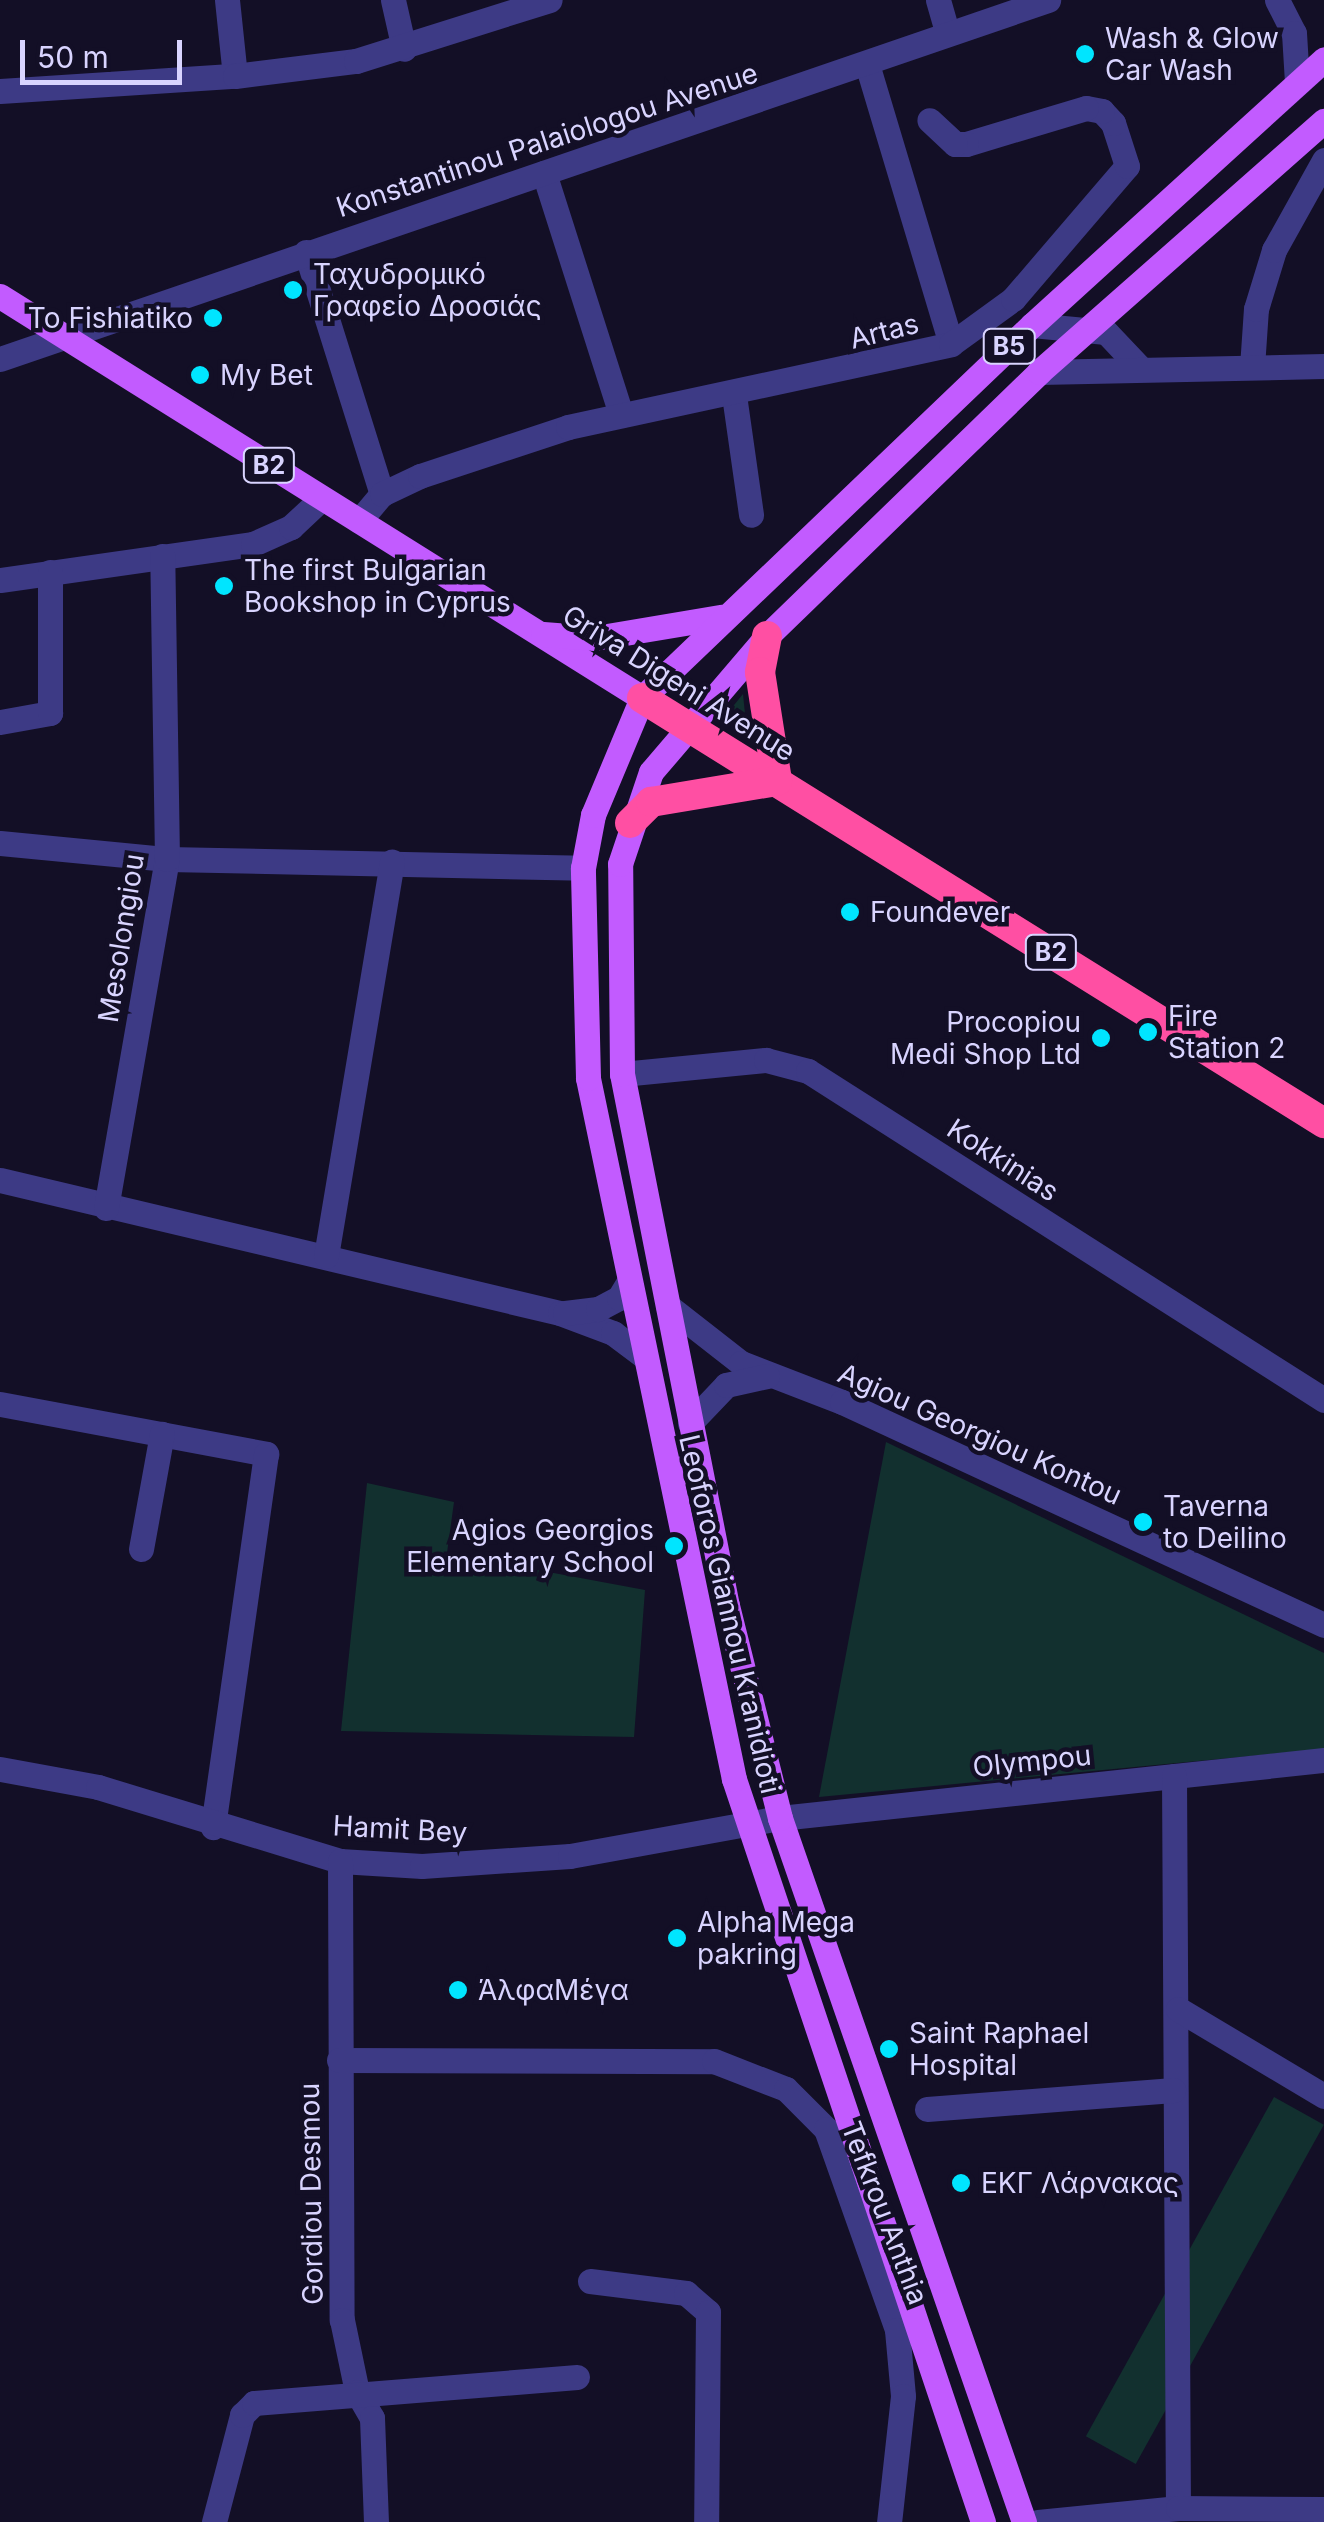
<!DOCTYPE html>
<meta charset="utf-8">
<style>
body{margin:0}
#map{position:relative;width:1324px;height:2522px;overflow:hidden;background:#130f26;font-family:Inter,sans-serif}
div>[style]{position:absolute}
[style*='--x']{left:calc(var(--x)*1px);top:calc(var(--y)*1px);width:calc(var(--w)*1px);rotate:calc(var(--a)*1deg)}
.green>*{inset:0;background:#12302f;transform-origin:0 0}
.minor>*{height:25px;margin:-12.5px;padding:0 12.5px;transform-origin:12.5px;border-radius:12.5px;background:#3d3a85}
.major>*{height:25px;margin:-12.5px;padding:0 12.5px;transform-origin:12.5px;border-radius:12.5px;background:#c25bff}
.highway>*{height:30px;margin:-15px;padding:0 15px;transform-origin:15px;border-radius:15px;background:#ff4fa3}
.dots>*{width:28px;height:28px;translate:-50% -50%;box-sizing:border-box;border:5px solid #130f26;border-radius:50%}
span{translate:-50% -50%;white-space:nowrap;text-align:center;line-height:1.15;-webkit-text-stroke:9px #130f26;paint-order:stroke}
.shield-label span{padding:2px 8px;background:#130f26;border:2px solid;border-radius:8px;-webkit-text-stroke-width:0}
.shield-label{font-size:25px;color:#d9d4ff;font-weight:700}
.poi-label{font-size:28px;color:#d9d4ff}
.left{translate:0 -50%;text-align:left}
.right{translate:-100% -50%;text-align:right}
.street-label{font-size:28px;color:#d9d4ff}
.scale{position:absolute;left:20px;top:40px;width:162px;height:45px;box-sizing:border-box;border:5px solid #d9d4ff;border-top:0;padding-left:12px;font-size:30px;line-height:35px;white-space:nowrap;color:#d9d4ff;-webkit-text-stroke:8px #130f26;paint-order:stroke}
</style>
<div id="map">
<div class="green">
<i style="clip-path:polygon(743px 694px,747px 734px,726px 715px)"></i>
<i style="clip-path:polygon(886px 1442px,1324px 1653px,1324px 1749px,819px 1797px)"></i>
<i style="clip-path:polygon(367px 1483px,454px 1502px,447px 1553px,645px 1590px,634px 1737px,341px 1731px)"></i>
<i style="left:1274px;top:2097px;width:57px;height:388px;rotate:29deg"></i>
</div>
<div class="minor">
<i style="--x:227;--y:0;--w:76;--a:84"></i>
<i style="--x:393;--y:0;--w:50;--a:77.3"></i>
<i style="--x:938;--y:0;--w:35;--a:74"></i>
<i style="--x:1277;--y:0;--w:37;--a:63"></i>
<i style="--x:1294;--y:33;--w:49;--a:86.5"></i>
<i style="--x:867;--y:64;--w:292;--a:73.3"></i>
<i style="--x:0;--y:91;--w:235;--a:-3.7"></i>
<i style="--x:235;--y:76;--w:122;--a:-7.1"></i>
<i style="--x:356;--y:61;--w:203;--a:-17.5"></i>
<i style="--x:544;--y:173;--w:254;--a:72.3"></i>
<i style="--x:306;--y:252;--w:254;--a:72.6"></i>
<i style="--x:1032;--y:325;--w:74;--a:5.4"></i>
<i style="--x:1106;--y:332;--w:50;--a:46.6"></i>
<i style="--x:0;--y:359;--w:1108;--a:-18.91"></i>
<i style="--x:1252;--y:367;--w:58;--a:-86.1"></i>
<i style="--x:1256;--y:309;--w:62;--a:-73"></i>
<i style="--x:1274;--y:250;--w:103;--a:-60.9"></i>
<i style="--x:1039;--y:372;--w:285;--a:-1.2"></i>
<i style="--x:734;--y:395;--w:121;--a:81.9"></i>
<i style="--x:359;--y:521;--w:35;--a:-50"></i>
<i style="--x:382;--y:494;--w:42;--a:-25.3"></i>
<i style="--x:420;--y:476;--w:156;--a:-18.3"></i>
<i style="--x:568;--y:427;--w:392;--a:-12.2"></i>
<i style="--x:951;--y:344;--w:77;--a:-36"></i>
<i style="--x:1013;--y:299;--w:175;--a:-49.4"></i>
<i style="--x:1127;--y:166;--w:45;--a:-108"></i>
<i style="--x:1113;--y:123;--w:16;--a:-133"></i>
<i style="--x:1102;--y:111;--w:16;--a:-169"></i>
<i style="--x:1086;--y:108;--w:125;--a:163.3"></i>
<i style="--x:966;--y:144;--w:11;--a:180"></i>
<i style="--x:955;--y:144;--w:35;--a:-137"></i>
<i style="--x:0;--y:580;--w:256;--a:-8.1"></i>
<i style="--x:253;--y:544;--w:42;--a:-24.1"></i>
<i style="--x:291;--y:527;--w:42;--a:-43.1"></i>
<i style="--x:0;--y:722;--w:51;--a:-10.2"></i>
<i style="--x:50;--y:713;--w:141;--a:-90"></i>
<i style="--x:0;--y:843;--w:168;--a:5.5"></i>
<i style="--x:167;--y:859;--w:416;--a:1.2"></i>
<i style="--x:622;--y:1074;--w:145;--a:-5.6"></i>
<i style="--x:766;--y:1060;--w:43;--a:14.7"></i>
<i style="--x:808;--y:1071;--w:612;--a:32.52"></i>
<i style="--x:0;--y:1180;--w:576;--a:13.36"></i>
<i style="--x:560;--y:1313;--w:57;--a:20.7"></i>
<i style="--x:613;--y:1333;--w:38;--a:37"></i>
<i style="--x:106;--y:1208;--w:354;--a:-80.1"></i>
<i style="--x:167;--y:859;--w:303;--a:-90.9"></i>
<i style="--x:326;--y:1256;--w:400;--a:-80.5"></i>
<i style="--x:668;--y:1306;--w:93;--a:38"></i>
<i style="--x:741;--y:1363;--w:108;--a:21.1"></i>
<i style="--x:842;--y:1402;--w:531;--a:24.83"></i>
<i style="--x:565;--y:1313;--w:33;--a:-7"></i>
<i style="--x:598;--y:1309;--w:24;--a:-28"></i>
<i style="--x:619;--y:1298;--w:17;--a:-59"></i>
<i style="--x:0;--y:1404;--w:271;--a:10.6"></i>
<i style="--x:266;--y:1454;--w:377;--a:98.1"></i>
<i style="--x:690;--y:1423;--w:52;--a:-46.5"></i>
<i style="--x:726;--y:1385;--w:42;--a:-12.4"></i>
<i style="--x:141;--y:1549;--w:117;--a:-79.7"></i>
<i style="--x:0;--y:1769;--w:100;--a:10.4"></i>
<i style="--x:98;--y:1787;--w:253;--a:17"></i>
<i style="--x:340;--y:1861;--w:82;--a:3.5"></i>
<i style="--x:422;--y:1866;--w:148;--a:-3.9"></i>
<i style="--x:570;--y:1856;--w:213;--a:-10.3"></i>
<i style="--x:780;--y:1818;--w:547;--a:-6.09"></i>
<i style="--x:1174;--y:1776;--w:732;--a:89.69"></i>
<i style="--x:340;--y:1861;--w:459;--a:89.8"></i>
<i style="--x:342;--y:2320;--w:74;--a:78.2"></i>
<i style="--x:357;--y:2392;--w:30;--a:60"></i>
<i style="--x:372;--y:2418;--w:104;--a:87.8"></i>
<i style="--x:1178;--y:2009;--w:170;--a:30.8"></i>
<i style="--x:339;--y:2060;--w:375;--a:0.2"></i>
<i style="--x:714;--y:2061;--w:77;--a:21.3"></i>
<i style="--x:786;--y:2089;--w:57;--a:45"></i>
<i style="--x:826;--y:2129;--w:213;--a:70.5"></i>
<i style="--x:897;--y:2330;--w:66;--a:84.8"></i>
<i style="--x:903;--y:2396;--w:127;--a:96.3"></i>
<i style="--x:927;--y:2109;--w:247;--a:-4.4"></i>
<i style="--x:590;--y:2281;--w:97;--a:7.1"></i>
<i style="--x:686;--y:2293;--w:29;--a:41"></i>
<i style="--x:708;--y:2312;--w:210;--a:90.5"></i>
<i style="--x:214;--y:2522;--w:111;--a:-75.3"></i>
<i style="--x:242;--y:2415;--w:17;--a:-45"></i>
<i style="--x:254;--y:2403;--w:324;--a:-4.6"></i>
<i style="--x:1038;--y:2522;--w:141;--a:-5.7"></i>
<i style="--x:1178;--y:2508;--w:146;--a:0.4"></i>
</div>
<div class="major">
<i style="--x:0;--y:296;--w:757;--a:32.05"></i>
<i style="--x:543;--y:634;--w:52;--a:4.4"></i>
<i style="--x:595;--y:638;--w:128;--a:-9.5"></i>
<i style="--x:983;--y:2522;--w:784;--a:-108.53"></i>
<i style="--x:734;--y:1779;--w:716;--a:-101.77"></i>
<i style="--x:588;--y:1078;--w:210;--a:-91.4"></i>
<i style="--x:583;--y:868;--w:54;--a:-79.3"></i>
<i style="--x:593;--y:815;--w:127;--a:-67.3"></i>
<i style="--x:642;--y:698;--w:540;--a:-43.72"></i>
<i style="--x:1032;--y:325;--w:395;--a:-42.3"></i>
<i style="--x:1024;--y:2522;--w:745;--a:-109.12"></i>
<i style="--x:780;--y:1818;--w:219;--a:-104"></i>
<i style="--x:727;--y:1606;--w:542;--a:-101.16"></i>
<i style="--x:622;--y:1074;--w:210;--a:-90.5"></i>
<i style="--x:620;--y:864;--w:97;--a:-71.4"></i>
<i style="--x:651;--y:772;--w:179;--a:-49.5"></i>
<i style="--x:767;--y:636;--w:379;--a:-44.1"></i>
<i style="--x:1039;--y:372;--w:380;--a:-41.4"></i>
</div>
<div class="highway">
<i style="--x:767;--y:636;--w:37;--a:101"></i>
<i style="--x:760;--y:672;--w:110;--a:81.1"></i>
<i style="--x:642;--y:698;--w:804;--a:31.93"></i>
<i style="--x:630;--y:823;--w:30;--a:-45"></i>
<i style="--x:651;--y:802;--w:128;--a:-9.5"></i>
</div>
<div class="dots">
<i style="left:1085px;top:54px;background:#00e5ff"></i>
<i style="left:293px;top:290px;background:#00e5ff"></i>
<i style="left:213px;top:318px;background:#00e5ff"></i>
<i style="left:200px;top:375px;background:#00e5ff"></i>
<i style="left:224px;top:586px;background:#00e5ff"></i>
<i style="left:850px;top:912px;background:#00e5ff"></i>
<i style="left:1148px;top:1032px;background:#00e5ff"></i>
<i style="left:1101px;top:1038px;background:#00e5ff"></i>
<i style="left:1143px;top:1522px;background:#00e5ff"></i>
<i style="left:674px;top:1546px;background:#00e5ff"></i>
<i style="left:677px;top:1938px;background:#00e5ff"></i>
<i style="left:458px;top:1990px;background:#00e5ff"></i>
<i style="left:889px;top:2049px;background:#00e5ff"></i>
<i style="left:961px;top:2183px;background:#00e5ff"></i>
</div>
<div class="shield-label">
<span style="left:1009px;top:346px">B5</span>
<span style="left:269px;top:465px">B2</span>
<span style="left:1051px;top:952px">B2</span>
</div>
<div class="poi-label">
<span class="left" style="left:1105px;top:54px">Wash &amp; Glow<br>Car Wash</span>
<span class="left" style="left:313px;top:290px">Ταχυδρομικό<br>Γραφείο Δροσιάς</span>
<span class="right" style="left:193px;top:318px">To Fishiatiko</span>
<span class="left" style="left:220px;top:375px">My Bet</span>
<span class="left" style="left:244px;top:586px">The first Bulgarian<br>Bookshop in Cyprus</span>
<span class="left" style="left:870px;top:912px">Foundever</span>
<span class="left" style="left:1168px;top:1032px">Fire<br>Station 2</span>
<span class="right" style="left:1081px;top:1038px">Procopiou<br>Medi Shop Ltd</span>
<span class="left" style="left:1163px;top:1522px">Taverna<br>to Deilino</span>
<span class="right" style="left:654px;top:1546px">Agios Georgios<br>Elementary School</span>
<span class="left" style="left:697px;top:1938px">Alpha Mega<br>pakring</span>
<span class="left" style="left:478px;top:1990px">ΆλφαΜέγα</span>
<span class="left" style="left:909px;top:2049px">Saint Raphael<br>Hospital</span>
<span class="left" style="left:981px;top:2183px">ΕΚΓ Λάρνακας</span>
</div>
<div class="street-label">
<span style="left:547px;top:140px;rotate:-18deg">Konstantinou Palaiologou Avenue</span>
<span style="left:884px;top:331px;rotate:-14deg">Artas</span>
<span style="left:679px;top:683px;rotate:32deg">Griva Digeni Avenue</span>
<span style="left:121px;top:938px;rotate:-81deg">Mesolongiou</span>
<span style="left:1003px;top:1160px;rotate:33deg">Kokkinias</span>
<span style="left:980px;top:1434px;rotate:24deg">Agiou Georgiou Kontou</span>
<span style="left:730px;top:1614px;rotate:77deg">Leoforos Giannou Kranidioti</span>
<span style="left:1032px;top:1761px;rotate:-6deg">Olympou</span>
<span style="left:400px;top:1829px;rotate:3deg">Hamit Bey</span>
<span style="left:311px;top:2194px;rotate:-91deg">Gordiou Desmou</span>
<span style="left:885px;top:2213px;rotate:69deg">Tefkrou Anthia</span>
</div>
<div class="scale">50 m</div>
</div>
